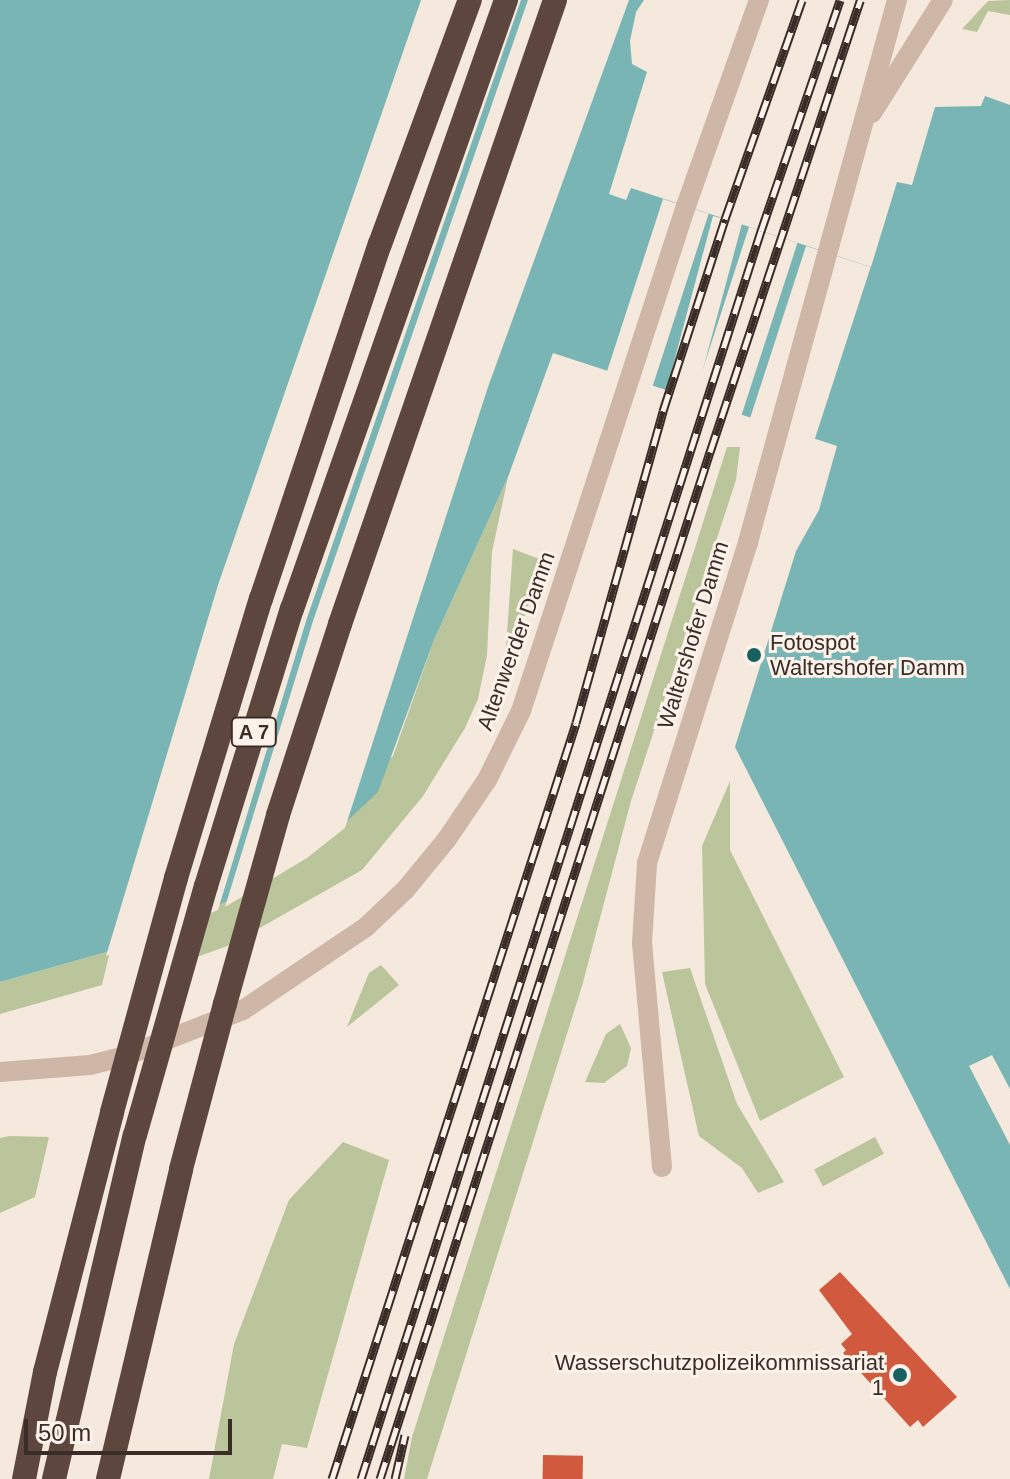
<!DOCTYPE html>
<style>
body{margin:0}
#map{position:relative;width:1010px;height:1479px;overflow:hidden;background:#f5e8dc;font-family:Helvetica,sans-serif}
div>[style]{position:absolute}
[style*='--x']{left:calc(var(--x)*1px);top:calc(var(--y)*1px);width:calc(var(--w)*1px);rotate:calc(var(--a)*1deg)}
.green>*{inset:0;background:#bac59b;transform-origin:0 0}
.water>*{inset:0;background:#78b5b4}
.pier>*{inset:0;background:#f5e8dc;transform-origin:0 0}
.building>*{inset:0;background:#d1593e;transform-origin:0 0}
.minor>*{height:20px;margin:-10px;padding:0 10px;transform-origin:10px;border-radius:10px;background:#ceb7a7}
.highway>*{height:24px;margin:-12px;padding:0 12px;transform-origin:12px;border-radius:12px;background:#5c463e}
.rail>*{height:9px;margin-top:-4.5px;transform-origin:0;background:repeating-linear-gradient(90deg,#fcf2ea 0 18px,#3a2d28 0 36px);box-sizing:border-box;border-block:2px solid #3a2d28}
.highway-bridge>*{height:24px;margin:-12px;padding:0 12px;transform-origin:12px;border-radius:12px;background:#5c463e}
.dots>*{width:22px;height:22px;translate:-50% -50%;box-sizing:border-box;border:4px solid #fcf2ea;border-radius:50%}
span{translate:-50% -50%;white-space:nowrap;text-align:center;line-height:1.15;-webkit-text-stroke:6px #fcf2ea;paint-order:stroke}
.shield-label span{padding:2px 6px;background:#fcf2ea;border:2px solid;border-radius:6px;-webkit-text-stroke-width:0}
.shield-label{font-size:20px;color:#3a2d28;font-weight:700}
.street-label{font-size:22px;color:#3a2d28}
.poi-label{font-size:22px;color:#3a2d28}
.left{translate:0 -50%;text-align:left}
.right{translate:-100% -50%;text-align:right}
.scale{position:absolute;left:24px;top:1419px;width:208px;height:36px;box-sizing:border-box;border:4px solid #3a2d28;border-top:0;padding-left:10px;font-size:24px;line-height:28px;white-space:nowrap;color:#3a2d28;-webkit-text-stroke:6px #fcf2ea;paint-order:stroke}
</style>
<div id="map">
<div class="green">
<i style="clip-path:polygon(1010px 0,1010px 15px,988px 11px,977px 32px,962px 29px,988px 1px)"></i>
<i style="clip-path:polygon(727px 447px,740px 447px,736px 480px,631px 801px,582px 986px,427px 1479px,404px 1479px,412px 1437px)"></i>
<i style="clip-path:polygon(508px 477px,492px 552px,487px 655px,478px 699px,465px 728px,423px 796px,362px 870px,230px 945px,186px 961px,194px 918px,393px 756px,434px 640px)"></i>
<i style="clip-path:polygon(513px 549px,542px 560px,522px 626px,505px 661px)"></i>
<i style="clip-path:polygon(730px 781px,730px 850px,844px 1077px,760px 1121px,705px 984px,702px 846px)"></i>
<i style="clip-path:polygon(110px 951px,102px 985px,0 1014px,0 982px)"></i>
<i style="clip-path:polygon(381px 965px,399px 985px,347px 1027px,369px 973px)"></i>
<i style="clip-path:polygon(690px 968px,737px 1104px,784px 1182px,758px 1193px,742px 1168px,699px 1136px,662px 972px)"></i>
<i style="clip-path:polygon(620px 1024px,631px 1048px,627px 1066px,604px 1083px,585px 1082px,606px 1034px)"></i>
<i style="clip-path:polygon(9px 1136px,49px 1137px,35px 1197px,0 1213px,0 1138px)"></i>
<i style="left:875px;top:1137px;width:19px;height:69px;rotate:62deg"></i>
<i style="clip-path:polygon(343px 1142px,389px 1160px,307px 1448px,282px 1444px,273px 1479px,209px 1479px,234px 1344px,289px 1200px)"></i>
</div>
<div class="water">
<i style="clip-path:polygon(0 0,644px 0,636px 12px,630px 41px,632px 64px,647px 72px,609px 194px,626px 200px,631px 188px,871px 267px,897px 182px,912px 185px,935px 107px,981px 106px,985px 96px,1010px 105px,1010px 1289px,735px 747px,796px 551px,819px 510px,837px 446px,553px 353px,508px 477px,434px 640px,378px 792px,346px 822px,248px 892px,110px 951px,0 982px)"></i>
</div>
<div class="pier">
<i style="clip-path:polygon(421px 0,521px 0,307px 618px,218px 910px,106px 956px,218px 585px)"></i>
<i style="clip-path:polygon(528px 0,629px 0,488px 387px,345px 828px,307px 858px,225px 907px,313px 621px)"></i>
<i style="left:663px;top:199px;width:48px;height:184px;rotate:18deg"></i>
<i style="left:713px;top:216px;width:30px;height:183px;rotate:15deg"></i>
<i style="left:749px;top:227px;width:51px;height:185px;rotate:18deg"></i>
<i style="left:806px;top:246px;width:68px;height:184px;rotate:18deg"></i>
<i style="clip-path:polygon(992px 1055px,1010px 1089px,1010px 1145px,969px 1066px)"></i>
</div>
<div class="building">
<i style="clip-path:polygon(840px 1272px,957px 1397px,923px 1427px,918px 1420px,910px 1427px,843px 1353px,846px 1350px,841px 1344px,852px 1334px,819px 1290px)"></i>
<i style="left:543px;top:1455px;width:40px;height:24px;rotate:1deg"></i>
</div>
<div class="minor">
<i style="--x:872;--y:113;--w:133;--a:-57.9"></i>
<i style="--x:0;--y:1072;--w:90;--a:-4.4"></i>
<i style="--x:90;--y:1065;--w:34;--a:-14"></i>
<i style="--x:123;--y:1057;--w:129;--a:-21.4"></i>
<i style="--x:243;--y:1010;--w:148;--a:-34"></i>
<i style="--x:366;--y:927;--w:55;--a:-43.5"></i>
<i style="--x:406;--y:889;--w:65;--a:-50.6"></i>
<i style="--x:447;--y:839;--w:71;--a:-55.9"></i>
<i style="--x:487;--y:780;--w:77;--a:-63.8"></i>
<i style="--x:521;--y:711;--w:531;--a:-71.91"></i>
<i style="--x:686;--y:206;--w:219;--a:-70.5"></i>
<i style="--x:662;--y:1167;--w:225;--a:-95.1"></i>
<i style="--x:642;--y:943;--w:80;--a:-86.4"></i>
<i style="--x:647;--y:863;--w:337;--a:-72.5"></i>
<i style="--x:748;--y:542;--w:562;--a:-74.63"></i>
</div>
<div class="highway">
<i style="--x:261;--y:599;--w:374;--a:-71.5"></i>
<i style="--x:380;--y:244;--w:260;--a:-69.8"></i>
<i style="--x:340;--y:624;--w:660;--a:-70.99"></i>
</div>
<div class="rail">
<i style="--x:332;--y:1479;--w:794;--a:-72.11"></i>
<i style="--x:576;--y:723;--w:324;--a:-74.4"></i>
<i style="--x:663;--y:411;--w:202;--a:-72.1"></i>
<i style="--x:725;--y:219;--w:232;--a:-70.6"></i>
<i style="--x:361;--y:1479;--w:1311;--a:-72.23"></i>
<i style="--x:761;--y:231;--w:244;--a:-71.1"></i>
<i style="--x:380;--y:1479;--w:1079;--a:-72.19"></i>
<i style="--x:710;--y:452;--w:476;--a:-71.6"></i>
<i style="--x:395;--y:1479;--w:45;--a:-77.2"></i>
</div>
<div class="highway-bridge">
<i style="--x:24;--y:1479;--w:109;--a:-78.9"></i>
<i style="--x:45;--y:1372;--w:268;--a:-75.5"></i>
<i style="--x:112;--y:1112;--w:243;--a:-74.7"></i>
<i style="--x:176;--y:878;--w:292;--a:-73.1"></i>
<i style="--x:54;--y:1479;--w:353;--a:-76.8"></i>
<i style="--x:135;--y:1135;--w:259;--a:-74.1"></i>
<i style="--x:206;--y:886;--w:290;--a:-72.8"></i>
<i style="--x:292;--y:609;--w:646;--a:-70.64"></i>
<i style="--x:108;--y:1479;--w:318;--a:-76.7"></i>
<i style="--x:181;--y:1169;--w:171;--a:-75.1"></i>
<i style="--x:225;--y:1004;--w:196;--a:-74.3"></i>
<i style="--x:278;--y:815;--w:201;--a:-72"></i>
</div>
<div class="dots">
<i style="left:754px;top:655px;background:#196060"></i>
<i style="left:900px;top:1375px;background:#196060"></i>
</div>
<div class="shield-label">
<span style="left:254px;top:732px">A 7</span>
</div>
<div class="street-label">
<span style="left:693px;top:635px;rotate:-73deg">Waltershofer Damm</span>
<span style="left:516px;top:641px;rotate:-70deg">Altenwerder Damm</span>
</div>
<div class="poi-label">
<span class="left" style="left:770px;top:655px">Fotospot<br>Waltershofer Damm</span>
<span class="right" style="left:884px;top:1375px">Wasserschutzpolizeikommissariat<br>1</span>
</div>
<div class="scale">50 m</div>
</div>
